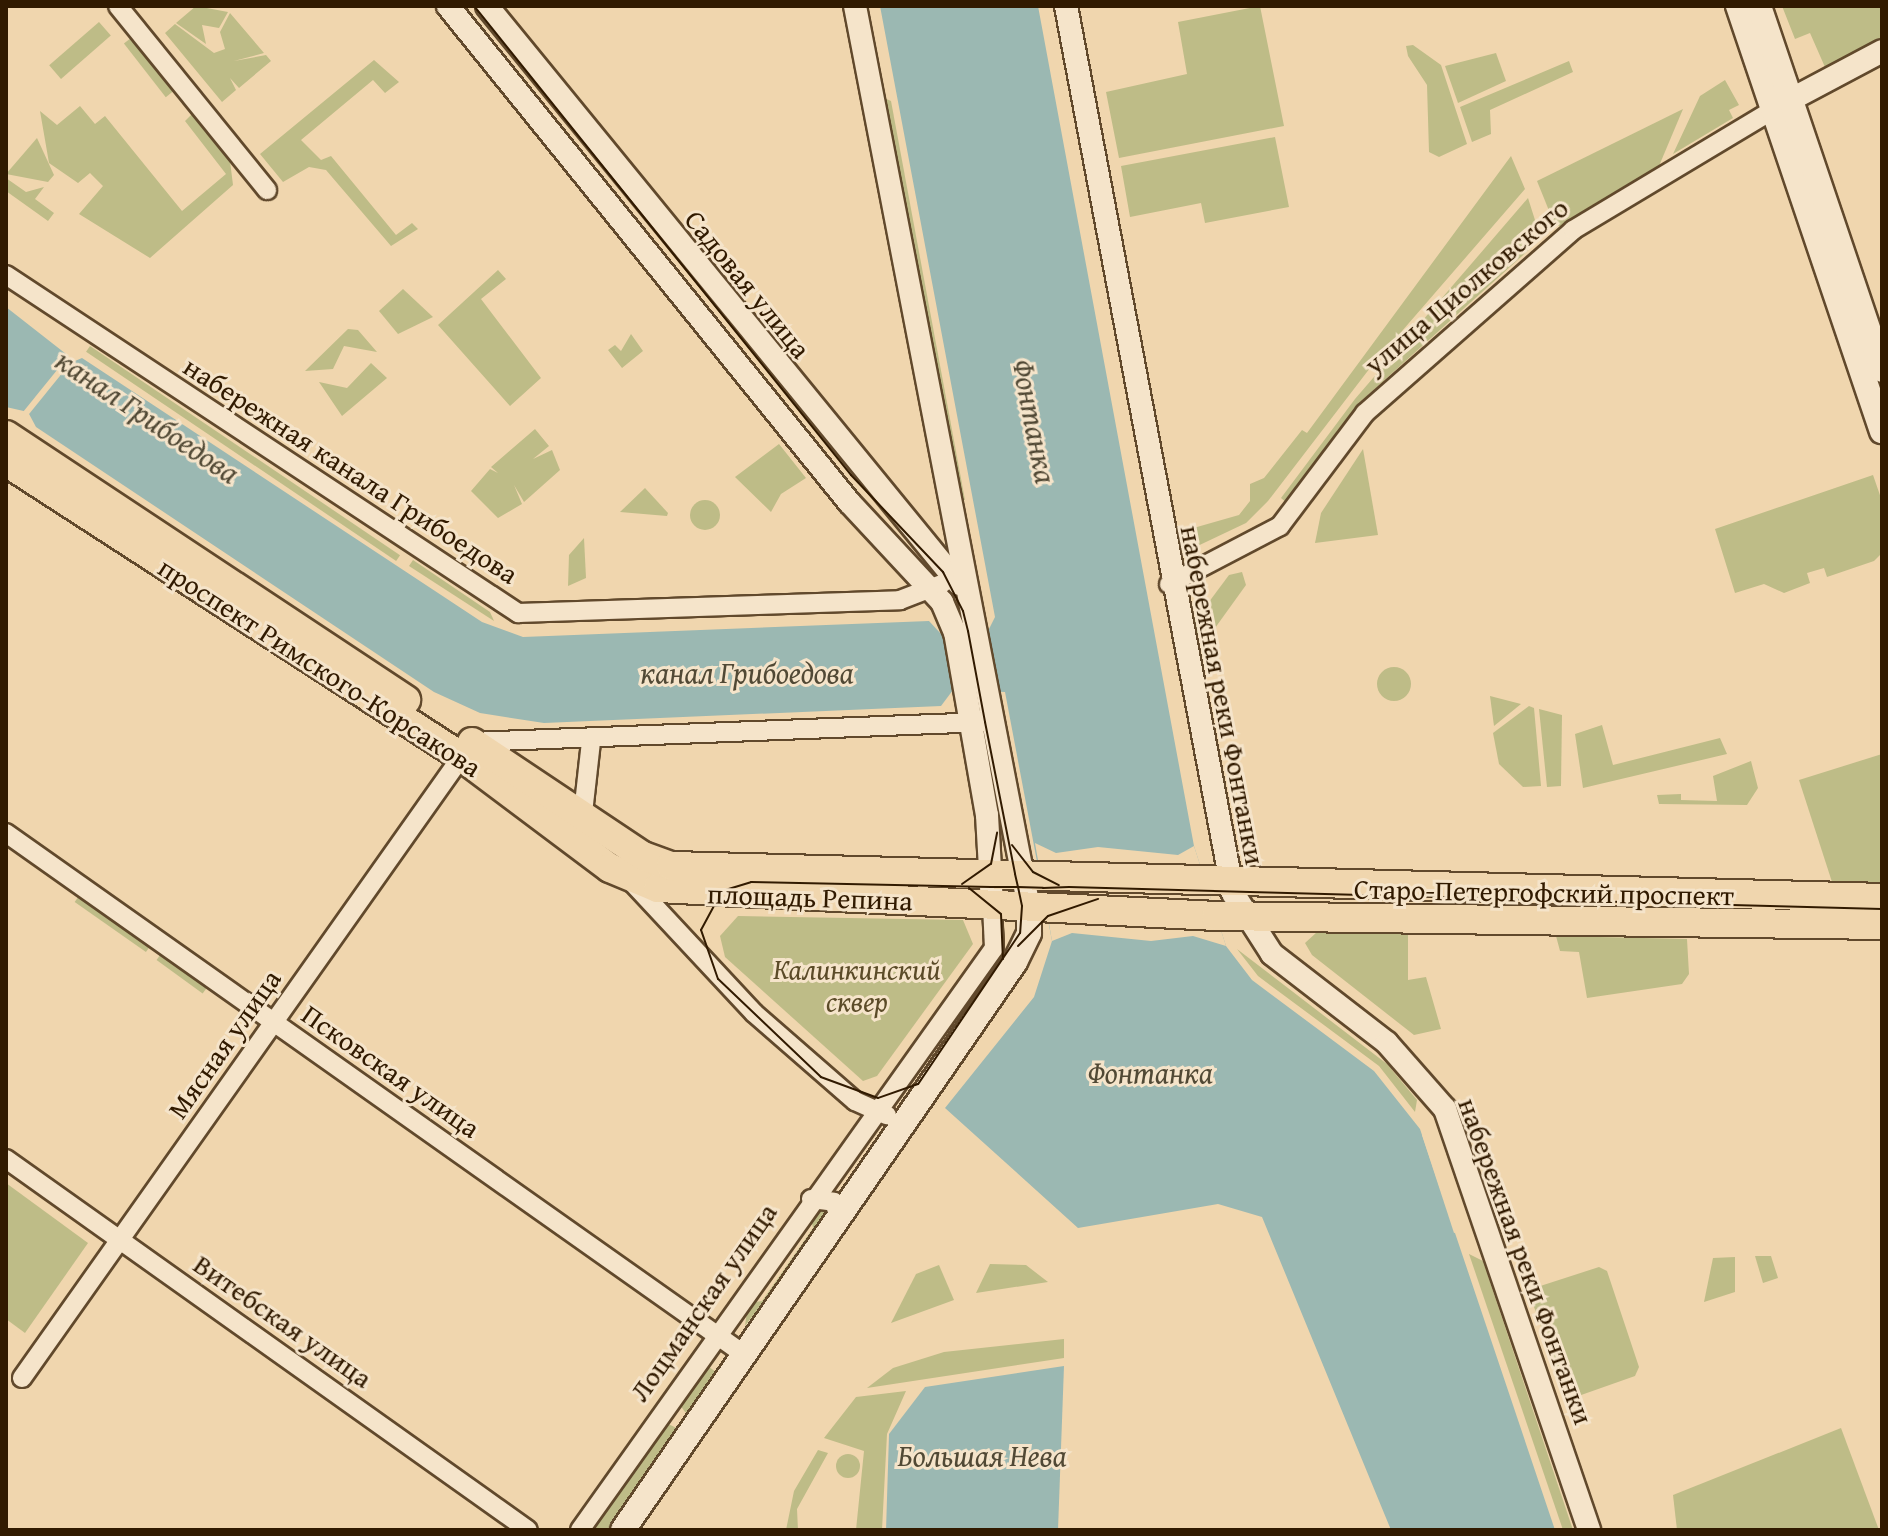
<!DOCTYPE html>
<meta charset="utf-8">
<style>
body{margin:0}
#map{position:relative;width:1888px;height:1536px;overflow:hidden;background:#f0d6ae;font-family:"Gentium Book Plus",serif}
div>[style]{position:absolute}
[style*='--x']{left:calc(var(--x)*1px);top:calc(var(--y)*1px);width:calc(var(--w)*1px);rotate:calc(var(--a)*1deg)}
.green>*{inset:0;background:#bebc87;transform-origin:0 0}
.round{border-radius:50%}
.water>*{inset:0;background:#9bb8b2}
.pier>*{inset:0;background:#f0d6ae;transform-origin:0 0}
.roads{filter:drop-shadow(2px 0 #61492c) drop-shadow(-2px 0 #61492c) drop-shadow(0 2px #61492c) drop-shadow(0 -2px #61492c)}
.minor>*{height:18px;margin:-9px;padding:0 9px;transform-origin:9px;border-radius:9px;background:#f5e4ca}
.tertiary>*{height:22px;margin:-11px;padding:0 11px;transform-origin:11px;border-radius:11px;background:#f5e4ca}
.secondary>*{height:24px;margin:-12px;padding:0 12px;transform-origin:12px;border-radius:12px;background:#f5e4ca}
.primary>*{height:28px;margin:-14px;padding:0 14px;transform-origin:14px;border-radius:14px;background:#f0d6ae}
.tram>*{height:2px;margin:-1px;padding:0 1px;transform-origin:1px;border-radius:1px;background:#311a00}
span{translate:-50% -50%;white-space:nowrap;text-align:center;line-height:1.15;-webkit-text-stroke:6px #f5e4ca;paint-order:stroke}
.street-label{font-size:28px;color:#311a00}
.park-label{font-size:28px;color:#5b4b28;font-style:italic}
.water-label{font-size:30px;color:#514935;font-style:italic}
.frame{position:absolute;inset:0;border:8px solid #311a00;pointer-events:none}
</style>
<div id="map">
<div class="green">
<i style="clip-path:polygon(196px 6px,228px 12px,219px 28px,202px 25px,206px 44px,176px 23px)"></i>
<i style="clip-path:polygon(1260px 6px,1284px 126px,1119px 158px,1106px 92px,1187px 74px,1178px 22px)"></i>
<i style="clip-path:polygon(1782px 6px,1882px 6px,1882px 42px,1828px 74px,1810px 33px,1795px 39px)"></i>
<i style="clip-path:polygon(230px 13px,264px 53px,234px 61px,266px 55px,271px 61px,239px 88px,230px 78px,236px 90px,222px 102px,165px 33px,175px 24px,214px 53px,225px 49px,220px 32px)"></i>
<i style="left:99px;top:22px;width:18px;height:66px;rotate:49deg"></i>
<i style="left:131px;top:38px;width:68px;height:9px;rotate:52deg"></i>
<i style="clip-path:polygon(1413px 45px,1441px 65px,1467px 144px,1439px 157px,1429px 152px,1427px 85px,1408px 56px,1406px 46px)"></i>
<i style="clip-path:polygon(1496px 53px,1506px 81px,1458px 103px,1445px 66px)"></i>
<i style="clip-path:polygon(374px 60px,399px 82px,385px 93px,373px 80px,301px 140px,321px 160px,331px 156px,396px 235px,412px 223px,418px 229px,391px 246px,326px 170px,309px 167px,283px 182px,260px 154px)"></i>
<i style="clip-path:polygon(1569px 61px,1573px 72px,1490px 110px,1491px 134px,1472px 142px,1460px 107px)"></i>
<i style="clip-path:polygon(1725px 80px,1739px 105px,1729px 110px,1733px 118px,1673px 154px,1700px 96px)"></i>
<i style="clip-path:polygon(884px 98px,891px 101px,965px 500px,961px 500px)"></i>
<i style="clip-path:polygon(80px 106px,95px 124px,105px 116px,182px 211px,226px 174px,185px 121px,192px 114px,230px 161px,233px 185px,150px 258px,79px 214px,103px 186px,90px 173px,78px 183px,49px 163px,40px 111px,57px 125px)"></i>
<i style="clip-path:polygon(1683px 109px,1659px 166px,1561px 227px,1554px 223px,1537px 181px)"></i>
<i style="clip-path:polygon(1275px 137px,1289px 207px,1205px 223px,1201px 203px,1130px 217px,1121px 166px)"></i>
<i style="clip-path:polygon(37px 138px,54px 175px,48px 182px,6px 174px)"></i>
<i style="clip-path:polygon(1511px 156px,1525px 189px,1370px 368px,1268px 501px,1246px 523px,1187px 551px,1183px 531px,1239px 515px,1250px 501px,1250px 484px,1264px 478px,1302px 430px,1307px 433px)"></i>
<i style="clip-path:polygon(6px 178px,26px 192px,44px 187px,35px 199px,54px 213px,48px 221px,6px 191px)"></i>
<i style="clip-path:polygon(1528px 198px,1541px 239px,1360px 402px,1287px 503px,1281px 498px,1355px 399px)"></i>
<i style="clip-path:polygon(498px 270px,506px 279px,481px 299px,541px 378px,510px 406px,438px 325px)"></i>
<i style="clip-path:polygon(403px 289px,433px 317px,398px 334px,379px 311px)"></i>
<i style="clip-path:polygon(348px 329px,358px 330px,377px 352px,344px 346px,333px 369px,305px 371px)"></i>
<i style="clip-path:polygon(631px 334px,643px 351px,622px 368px,608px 350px,615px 345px,621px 351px)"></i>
<i style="left:90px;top:346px;width:374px;height:7px;rotate:34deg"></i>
<i style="clip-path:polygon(371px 363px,387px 378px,342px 416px,319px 382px,347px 388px)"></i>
<i style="clip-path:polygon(535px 429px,549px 446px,533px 459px,552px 450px,560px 470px,524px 502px,514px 485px,522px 504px,498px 518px,471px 491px,490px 469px,498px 473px,491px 467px)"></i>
<i style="clip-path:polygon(779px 444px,806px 478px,781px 494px,771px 512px,735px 477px)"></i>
<i style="clip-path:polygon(1363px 449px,1378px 535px,1315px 543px,1321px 513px)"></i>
<i style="clip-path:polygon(1873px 475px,1882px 501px,1882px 553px,1874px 561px,1827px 577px,1824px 568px,1807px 573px,1810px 583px,1784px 593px,1764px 584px,1735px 593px,1715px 529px)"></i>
<i style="clip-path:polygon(645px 488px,668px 513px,667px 516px,620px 512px)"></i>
<i class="round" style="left:690px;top:500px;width:30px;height:30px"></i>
<i style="clip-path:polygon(584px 538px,586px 578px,568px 586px,569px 555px)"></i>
<i style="clip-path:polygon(413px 560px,490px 612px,494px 621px,409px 566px)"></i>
<i style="clip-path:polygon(1242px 572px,1246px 585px,1210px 635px,1197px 635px,1194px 622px,1229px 575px)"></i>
<i class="round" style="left:1377px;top:667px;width:34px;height:34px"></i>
<i style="clip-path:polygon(1490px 696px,1521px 704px,1494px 726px)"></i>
<i style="clip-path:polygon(1529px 706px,1534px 708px,1541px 786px,1523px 787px,1499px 764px,1493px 733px)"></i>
<i style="clip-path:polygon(1539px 709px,1562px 715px,1561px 786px,1547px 787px)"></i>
<i style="clip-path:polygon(1602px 725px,1613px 765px,1720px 738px,1727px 754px,1583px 788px,1575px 734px)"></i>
<i style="clip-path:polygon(1882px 754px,1882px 884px,1832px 882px,1799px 780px)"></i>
<i style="clip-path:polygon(1751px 761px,1758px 788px,1747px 805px,1659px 804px,1657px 795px,1681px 794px,1681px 800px,1717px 801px,1713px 776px)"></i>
<i style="left:81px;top:893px;width:87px;height:11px;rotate:35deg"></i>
<i style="clip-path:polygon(738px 916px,963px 920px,973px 944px,877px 1076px,863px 1081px,725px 957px,720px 936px)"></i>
<i style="clip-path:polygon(1317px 932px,1408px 933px,1408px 980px,1426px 977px,1441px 1029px,1414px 1035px,1312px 955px,1305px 943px)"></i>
<i style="clip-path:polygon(1556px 936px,1687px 939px,1689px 974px,1682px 984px,1587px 998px,1579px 952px,1560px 951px)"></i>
<i style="clip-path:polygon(1237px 949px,1387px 1064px,1417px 1100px,1415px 1112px,1379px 1066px,1258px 976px)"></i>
<i style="left:163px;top:951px;width:57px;height:11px;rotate:36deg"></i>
<i style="clip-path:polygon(6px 1183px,88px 1243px,25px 1333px,6px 1319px)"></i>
<i style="clip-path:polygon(825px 1206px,831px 1213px,745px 1326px,748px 1303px,762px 1301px,813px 1228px,810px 1214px)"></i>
<i style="clip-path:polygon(1469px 1254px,1483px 1261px,1573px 1530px,1563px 1530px)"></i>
<i style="clip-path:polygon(1755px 1256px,1771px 1256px,1778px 1278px,1763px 1283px)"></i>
<i style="clip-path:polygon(1735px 1257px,1735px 1292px,1704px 1302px,1713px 1258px)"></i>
<i style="clip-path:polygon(990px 1264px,1026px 1265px,1048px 1282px,976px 1293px)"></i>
<i style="clip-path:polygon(939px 1265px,954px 1300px,891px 1323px,916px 1274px)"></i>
<i style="clip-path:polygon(1599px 1267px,1607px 1271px,1639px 1367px,1635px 1376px,1567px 1400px,1528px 1290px)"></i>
<i style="clip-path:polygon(1064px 1339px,1064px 1358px,867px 1388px,893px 1368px,944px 1352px)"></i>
<i style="clip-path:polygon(706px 1365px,722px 1376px,692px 1414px,685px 1412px,680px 1405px)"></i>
<i style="clip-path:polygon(906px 1391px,887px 1434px,882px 1530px,856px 1530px,864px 1451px,824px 1438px,856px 1397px)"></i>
<i style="clip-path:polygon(666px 1423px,681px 1430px,616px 1530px,591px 1530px)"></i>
<i style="clip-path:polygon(1841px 1428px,1879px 1530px,1677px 1530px,1673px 1495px)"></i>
<i style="clip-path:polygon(818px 1450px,828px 1453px,797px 1509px,798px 1530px,786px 1530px,794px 1491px)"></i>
<i class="round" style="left:836px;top:1454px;width:24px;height:24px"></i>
</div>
<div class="water">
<i style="clip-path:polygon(880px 6px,1038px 6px,1194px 846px,1226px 946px,1252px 980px,1374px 1071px,1420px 1129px,1555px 1530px,1391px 1530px,1262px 1217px,1218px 1204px,1078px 1228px,945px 1108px,1034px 997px,1052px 941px,1005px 692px,953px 690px,941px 706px,544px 723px,480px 713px,434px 692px,36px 427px,28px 412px,6px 407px,6px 307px,75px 361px,82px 358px,482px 622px,523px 637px,929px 621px,942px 635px,987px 633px,995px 617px)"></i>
<i style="clip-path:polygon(1064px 1366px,1058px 1530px,886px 1530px,889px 1434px,925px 1387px)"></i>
</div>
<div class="pier">
<i style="left:70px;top:354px;width:6px;height:75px;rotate:39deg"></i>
<i style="clip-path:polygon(1035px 843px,1056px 853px,1098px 847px,1178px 855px,1194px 846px,1226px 946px,1193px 936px,1151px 941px,1072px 933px,1052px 941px)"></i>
<i style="clip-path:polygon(1425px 1134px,1458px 1232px,1454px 1233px,1422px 1135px)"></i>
</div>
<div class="roads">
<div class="minor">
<i style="--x:118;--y:6;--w:237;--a:51"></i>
<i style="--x:6;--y:275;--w:614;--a:33.43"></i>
<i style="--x:518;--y:613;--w:382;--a:-1.9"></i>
<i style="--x:900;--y:600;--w:45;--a:-20.9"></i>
<i style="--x:1169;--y:584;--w:125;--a:-27.6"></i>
<i style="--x:1280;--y:526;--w:141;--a:-53"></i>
<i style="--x:1365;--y:413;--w:277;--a:-41.3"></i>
<i style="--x:1573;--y:230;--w:245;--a:-31"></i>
<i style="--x:582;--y:822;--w:81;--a:-83.6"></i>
<i style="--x:6;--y:833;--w:905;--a:35.24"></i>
<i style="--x:630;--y:880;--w:182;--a:47"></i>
<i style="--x:754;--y:1013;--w:134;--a:41.1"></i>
<i style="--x:855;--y:1101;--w:35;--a:24"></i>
<i style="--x:6;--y:1159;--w:640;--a:35.4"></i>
<i style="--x:811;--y:1199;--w:23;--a:7"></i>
<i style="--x:834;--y:1202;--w:16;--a:72"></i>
<i style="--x:22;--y:1378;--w:779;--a:-54.72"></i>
<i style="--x:472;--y:742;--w:513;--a:-2.23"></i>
<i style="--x:580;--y:1530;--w:714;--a:-54.57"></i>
<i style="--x:994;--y:948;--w:43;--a:-92.7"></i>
</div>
<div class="tertiary">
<i style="--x:448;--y:6;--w:638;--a:51.05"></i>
<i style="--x:849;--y:502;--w:137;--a:47.1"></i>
<i style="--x:942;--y:602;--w:33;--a:67"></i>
<i style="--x:955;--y:632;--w:186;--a:80.1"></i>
<i style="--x:987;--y:815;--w:90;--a:86.8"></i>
<i style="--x:487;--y:6;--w:746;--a:50.76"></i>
<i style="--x:855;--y:6;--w:919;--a:79.08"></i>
<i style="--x:1066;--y:6;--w:903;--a:79.34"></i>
<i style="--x:1233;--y:893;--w:72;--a:57.4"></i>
<i style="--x:1272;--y:954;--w:145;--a:37.7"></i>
<i style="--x:1387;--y:1043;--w:88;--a:48.7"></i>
<i style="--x:1445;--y:1109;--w:445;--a:71.1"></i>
<i style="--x:1790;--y:100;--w:104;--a:-28"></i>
</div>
<div class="secondary">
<i style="--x:1738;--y:6;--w:449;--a:71.3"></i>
<i style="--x:1759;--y:6;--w:384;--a:71.3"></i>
<i style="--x:623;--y:1530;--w:690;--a:-55.39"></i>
<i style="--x:1015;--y:962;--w:32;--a:-64"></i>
<i style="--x:1029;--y:933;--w:25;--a:-90"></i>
</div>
<div class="primary">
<i style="--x:6;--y:435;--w:480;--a:33.5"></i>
<i style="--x:6;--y:462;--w:543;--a:32.9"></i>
<i style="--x:462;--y:757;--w:185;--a:36.9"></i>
<i style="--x:610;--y:868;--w:52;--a:22.6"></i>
<i style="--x:658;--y:888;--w:559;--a:2.87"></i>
<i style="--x:1216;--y:916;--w:666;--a:0.77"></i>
<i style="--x:472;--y:742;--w:206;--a:33.7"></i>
<i style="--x:643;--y:856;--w:30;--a:20"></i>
<i style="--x:671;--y:866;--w:1211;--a:1.51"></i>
</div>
</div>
<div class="tram">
<i style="--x:474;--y:6;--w:602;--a:51.21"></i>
<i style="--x:851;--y:475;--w:134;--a:46.5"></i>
<i style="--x:943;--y:572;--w:44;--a:62.9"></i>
<i style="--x:963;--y:611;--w:21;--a:76"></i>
<i style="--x:968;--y:631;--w:93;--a:79.4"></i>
<i style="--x:985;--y:722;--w:155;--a:78.8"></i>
<i style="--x:1015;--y:874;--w:13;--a:77"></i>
<i style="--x:1018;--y:887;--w:19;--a:78"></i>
<i style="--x:1022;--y:906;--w:27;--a:94"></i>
<i style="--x:1020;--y:933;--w:182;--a:124"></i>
<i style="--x:918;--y:1084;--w:42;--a:160.7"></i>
<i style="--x:878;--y:1098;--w:61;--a:-159.8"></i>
<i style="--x:821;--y:1077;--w:142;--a:-136.4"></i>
<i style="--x:718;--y:979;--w:52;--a:-109.1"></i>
<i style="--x:701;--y:930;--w:44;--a:-61.7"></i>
<i style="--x:722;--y:891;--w:30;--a:-17"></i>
<i style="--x:751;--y:882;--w:240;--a:1.2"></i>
<i style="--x:991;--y:887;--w:27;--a:0"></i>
<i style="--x:1018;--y:887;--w:25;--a:2"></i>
<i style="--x:1043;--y:888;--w:26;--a:-2"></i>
<i style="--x:1069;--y:887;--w:813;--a:1.55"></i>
<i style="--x:1012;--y:845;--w:34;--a:52"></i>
<i style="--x:1033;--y:872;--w:29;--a:27"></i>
<i style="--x:962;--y:884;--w:35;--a:-35"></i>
<i style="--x:991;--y:864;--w:32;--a:-79"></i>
<i style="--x:969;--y:888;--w:41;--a:39.1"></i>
<i style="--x:1001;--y:914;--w:45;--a:87.5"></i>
<i style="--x:1018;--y:946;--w:42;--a:-45"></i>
<i style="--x:1048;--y:916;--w:53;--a:-18.8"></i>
</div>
<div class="street-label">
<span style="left:748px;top:284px;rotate:51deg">Садовая улица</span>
<span style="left:1466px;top:286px;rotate:-40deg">улица Циолковского</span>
<span style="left:351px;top:470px;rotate:33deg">набережная канала Грибоедова</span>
<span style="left:320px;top:667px;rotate:33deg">проспект Римского-Корсакова</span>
<span style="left:1223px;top:695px;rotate:79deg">набережная реки Фонтанки</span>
<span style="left:1544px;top:892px;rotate:1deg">Старо-Петергофский проспект</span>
<span style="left:810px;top:897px;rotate:2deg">площадь Репина</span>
<span style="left:224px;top:1044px;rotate:-55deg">Мясная улица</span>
<span style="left:391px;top:1071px;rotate:35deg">Псковская улица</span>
<span style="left:1526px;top:1261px;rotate:70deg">набережная реки Фонтанки</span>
<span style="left:703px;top:1302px;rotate:-55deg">Лоцманская улица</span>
<span style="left:283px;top:1321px;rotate:35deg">Витебская улица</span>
</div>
<div class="park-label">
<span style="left:857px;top:985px">Калинкинский<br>сквер</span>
</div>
<div class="water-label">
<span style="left:148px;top:416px;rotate:34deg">канал Грибоедова</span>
<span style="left:1035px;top:421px;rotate:79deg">Фонтанка</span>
<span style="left:747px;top:672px">канал Грибоедова</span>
<span style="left:1150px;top:1072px">Фонтанка</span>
<span style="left:982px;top:1455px">Большая Нева</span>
</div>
<div class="frame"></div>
</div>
